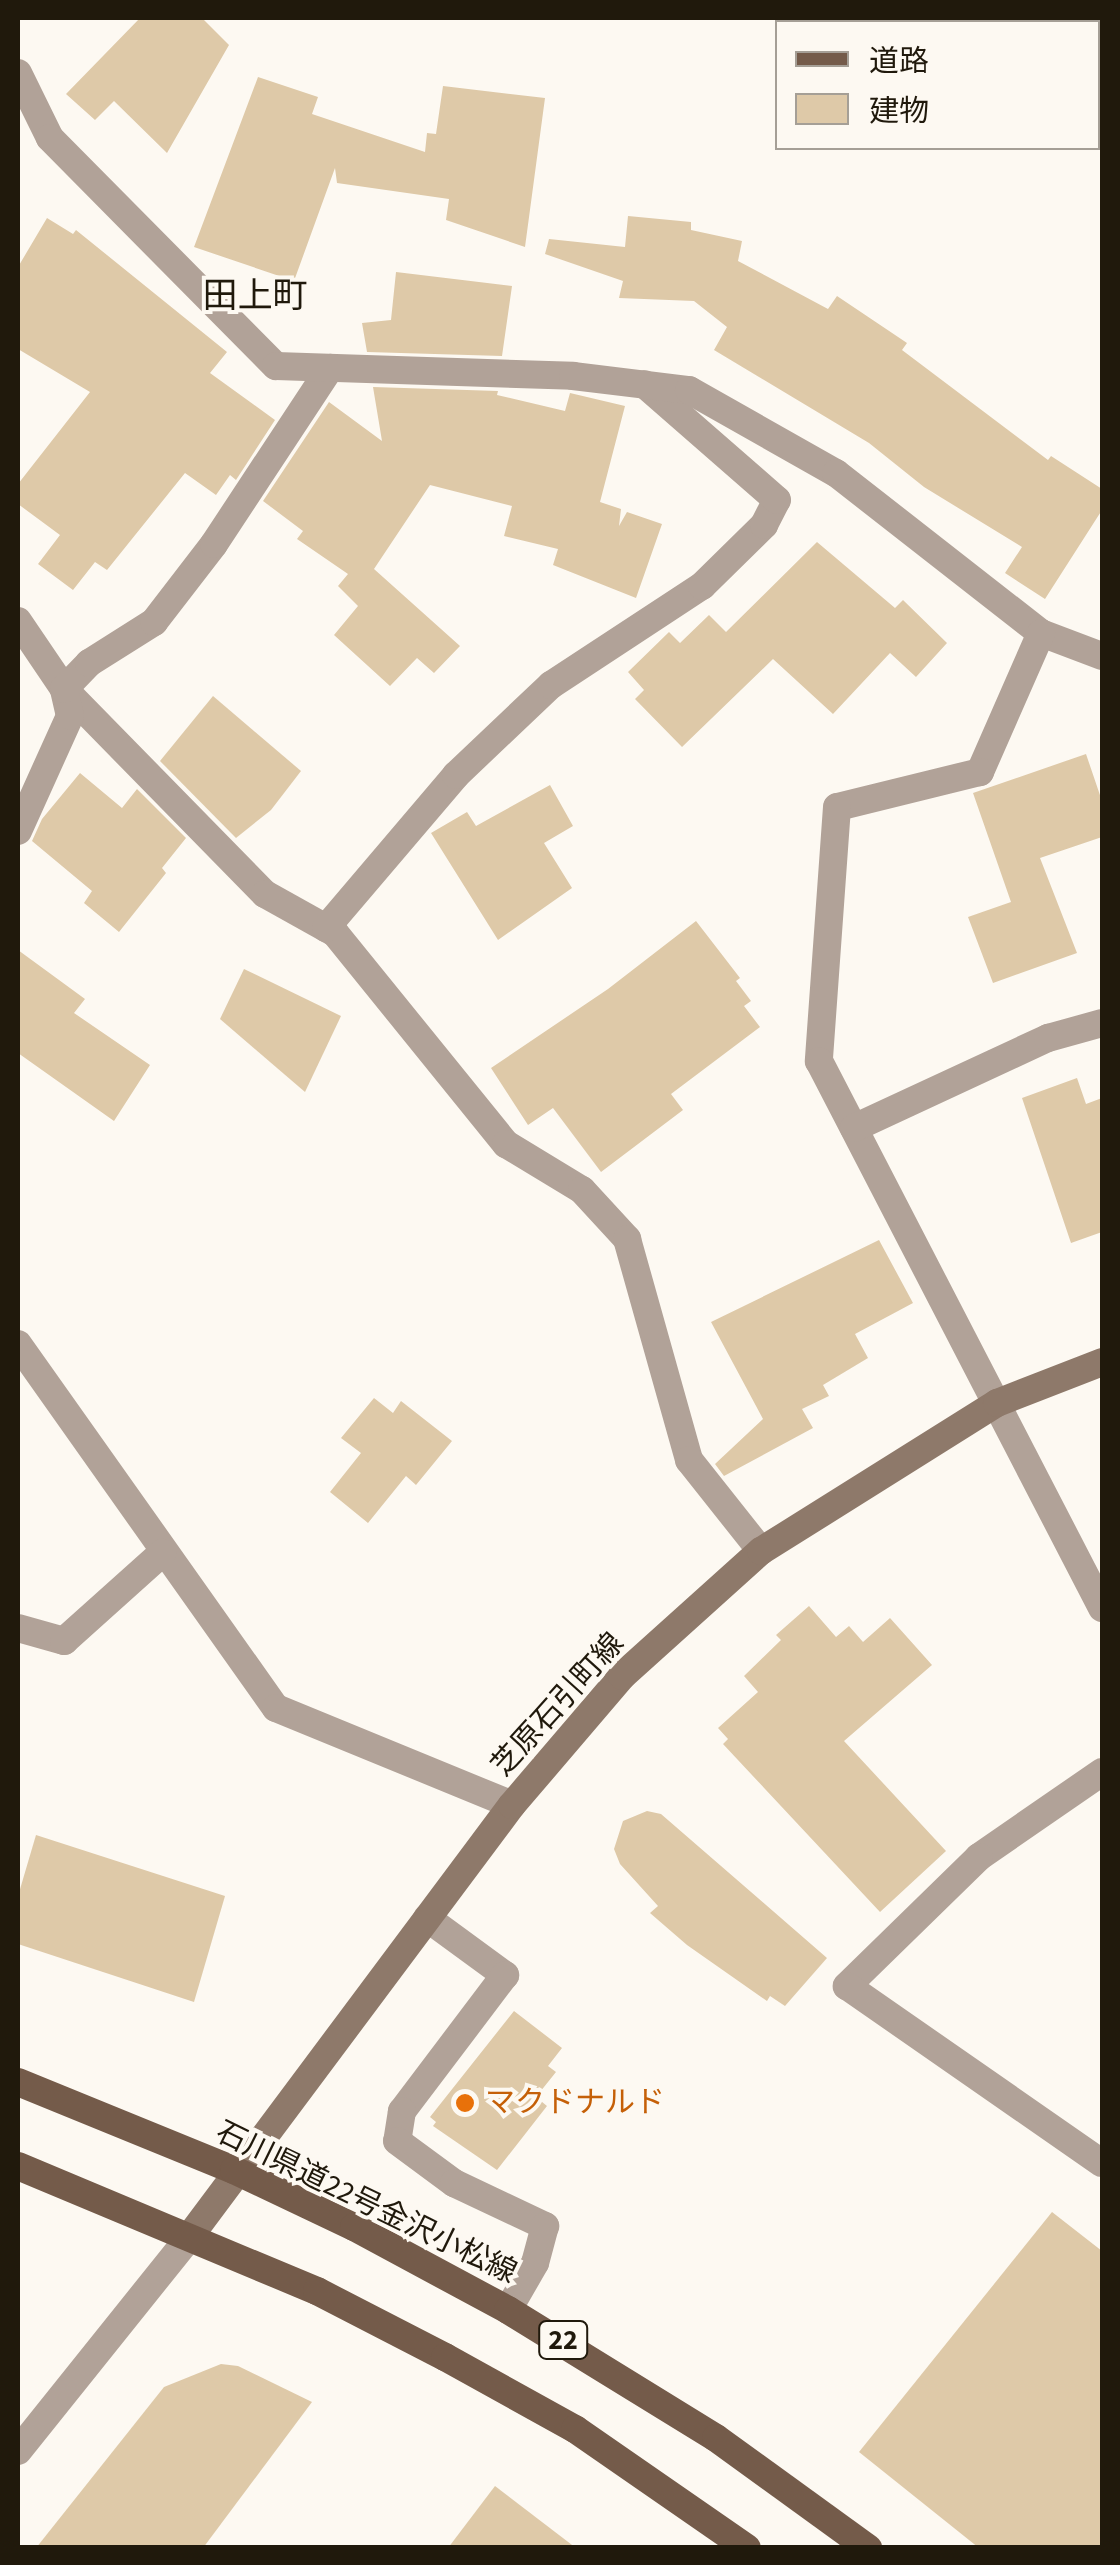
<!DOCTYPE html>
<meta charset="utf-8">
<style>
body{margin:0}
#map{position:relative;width:1120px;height:2565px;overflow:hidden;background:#fdf9f2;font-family:"Source Sans 3","Noto Sans JP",sans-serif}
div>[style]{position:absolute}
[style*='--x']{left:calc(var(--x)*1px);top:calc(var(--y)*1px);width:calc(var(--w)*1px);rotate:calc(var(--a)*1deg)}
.building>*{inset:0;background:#dec9a8}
.service>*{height:28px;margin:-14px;padding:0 14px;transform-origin:14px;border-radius:14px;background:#b1a298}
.minor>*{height:28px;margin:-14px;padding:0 14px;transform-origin:14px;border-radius:14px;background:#b1a298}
.tertiary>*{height:28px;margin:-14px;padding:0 14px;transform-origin:14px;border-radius:14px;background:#b1a298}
.secondary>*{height:28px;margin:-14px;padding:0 14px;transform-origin:14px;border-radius:14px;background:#8e796a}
.primary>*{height:28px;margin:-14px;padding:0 14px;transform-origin:14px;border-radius:14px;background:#745b4a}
.dots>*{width:28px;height:28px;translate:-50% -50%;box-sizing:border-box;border:5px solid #fdf9f2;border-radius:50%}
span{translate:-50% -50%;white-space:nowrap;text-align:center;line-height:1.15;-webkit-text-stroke:8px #fdf9f2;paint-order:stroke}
.shield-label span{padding:2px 8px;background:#fdf9f2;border:2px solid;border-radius:8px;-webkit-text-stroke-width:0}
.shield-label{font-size:28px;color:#20190c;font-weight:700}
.street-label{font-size:30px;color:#20190c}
.food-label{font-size:30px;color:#c56008}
.left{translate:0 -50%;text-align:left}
.quarter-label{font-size:35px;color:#20190c}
.frame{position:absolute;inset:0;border:20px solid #20190c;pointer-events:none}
.legend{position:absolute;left:775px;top:20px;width:325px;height:130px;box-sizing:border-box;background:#fdf9f2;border:2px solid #a59f96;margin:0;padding:12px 18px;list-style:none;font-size:30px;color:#20190c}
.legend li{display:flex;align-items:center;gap:20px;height:50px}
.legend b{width:50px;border:2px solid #a59f96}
</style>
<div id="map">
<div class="building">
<i style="clip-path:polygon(140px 18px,202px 18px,229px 45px,167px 153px,114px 101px,95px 120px,66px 94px)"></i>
<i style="clip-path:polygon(258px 77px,318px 97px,312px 114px,425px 152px,427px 133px,436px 134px,443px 86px,545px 98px,525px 247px,446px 220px,449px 199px,337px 183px,335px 168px,294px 281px,194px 247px)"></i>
<i style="clip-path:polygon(628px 216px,691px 222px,691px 230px,742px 241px,738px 261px,828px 309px,837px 296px,907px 343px,902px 350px,1048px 460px,1051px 456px,1102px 489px,1102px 510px,1045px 599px,1005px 573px,1022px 547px,924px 487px,869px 443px,714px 350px,727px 327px,694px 301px,619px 298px,623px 281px,545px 254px,549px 239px,625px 247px)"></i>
<i style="clip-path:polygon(47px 218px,73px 234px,76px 230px,227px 352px,210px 373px,275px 420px,236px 480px,230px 475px,216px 495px,185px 473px,107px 570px,95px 562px,73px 590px,38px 564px,60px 535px,18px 504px,18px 484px,90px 392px,18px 349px,18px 267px)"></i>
<i style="clip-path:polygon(396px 272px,512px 286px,502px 356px,367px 352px,362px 323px,391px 320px)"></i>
<i style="clip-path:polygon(373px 387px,498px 391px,497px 395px,565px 411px,570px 393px,625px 406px,600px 502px,621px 509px,619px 526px,627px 512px,662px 524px,636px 598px,553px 565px,558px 549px,504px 536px,512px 506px,430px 485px,374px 569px,460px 646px,434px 673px,417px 658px,390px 686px,334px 635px,358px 606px,338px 586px,348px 574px,297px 539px,303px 531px,263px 501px,329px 402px,382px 441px)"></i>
<i style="clip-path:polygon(817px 542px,895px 608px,903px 600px,947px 643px,916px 677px,890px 653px,833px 714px,773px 659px,682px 747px,635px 699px,644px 690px,628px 672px,669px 632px,680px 643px,709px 615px,726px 632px)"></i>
<i style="clip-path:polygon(213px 696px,301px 771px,271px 810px,236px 838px,160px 761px)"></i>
<i style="clip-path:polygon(1086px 754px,1102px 801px,1102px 837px,1040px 858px,1077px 953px,993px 983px,968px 917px,1011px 902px,973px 793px)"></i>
<i style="clip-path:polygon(80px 773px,122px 808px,137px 789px,186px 838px,162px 868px,166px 873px,119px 932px,84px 903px,92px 891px,32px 841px,42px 819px)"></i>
<i style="clip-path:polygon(550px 785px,573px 826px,544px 843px,572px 888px,498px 940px,431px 833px,467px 812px,476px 826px)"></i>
<i style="clip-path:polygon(696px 921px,740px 978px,736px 981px,751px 1001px,744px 1006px,760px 1027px,671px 1094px,683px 1110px,601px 1172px,553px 1108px,528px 1125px,491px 1068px,608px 989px)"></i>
<i style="clip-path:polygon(18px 950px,85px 999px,74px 1013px,150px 1065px,114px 1121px,18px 1053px)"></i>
<i style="clip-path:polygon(244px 969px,341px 1016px,305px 1092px,220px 1019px)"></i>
<i style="clip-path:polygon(1077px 1078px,1086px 1104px,1102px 1098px,1102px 1232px,1071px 1243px,1022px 1098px)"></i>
<i style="clip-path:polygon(879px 1240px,913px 1303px,855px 1334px,868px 1358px,823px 1385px,829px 1396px,802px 1409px,813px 1428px,724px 1476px,715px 1464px,763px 1419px,711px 1322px)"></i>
<i style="clip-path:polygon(374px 1398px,393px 1413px,401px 1401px,452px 1441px,416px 1485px,406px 1476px,368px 1523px,330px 1492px,361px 1453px,341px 1438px)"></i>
<i style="clip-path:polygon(809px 1606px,836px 1637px,849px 1626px,863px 1642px,890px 1618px,932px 1665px,844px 1741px,946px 1851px,880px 1912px,723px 1744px,728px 1739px,718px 1728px,758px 1692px,744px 1676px,781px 1640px,776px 1635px)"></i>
<i style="clip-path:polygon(647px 1811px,661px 1814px,827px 1958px,785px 2006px,770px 1996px,767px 2001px,687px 1945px,650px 1913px,658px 1906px,620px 1864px,614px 1849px,623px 1821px)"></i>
<i style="clip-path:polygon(36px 1835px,225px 1896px,194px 2002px,18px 1944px,18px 1896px)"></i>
<i style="clip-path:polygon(514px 2011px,562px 2048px,548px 2066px,556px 2072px,536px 2097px,547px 2106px,497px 2170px,433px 2126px,436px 2122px,430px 2117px)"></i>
<i style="clip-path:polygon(1052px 2212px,1102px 2251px,1102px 2548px,979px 2548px,859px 2452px)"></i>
<i style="clip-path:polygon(221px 2364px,238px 2366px,312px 2402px,203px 2548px,36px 2548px,164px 2387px)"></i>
<i style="clip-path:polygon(495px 2486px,576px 2548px,448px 2548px)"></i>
</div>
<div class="service">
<i style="--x:18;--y:621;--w:82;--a:55.9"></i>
<i style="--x:64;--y:689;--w:287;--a:45.6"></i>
<i style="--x:265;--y:894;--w:80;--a:29.1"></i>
<i style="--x:335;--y:933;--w:272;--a:51"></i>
<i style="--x:506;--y:1144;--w:89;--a:31.2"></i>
<i style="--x:582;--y:1190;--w:67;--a:47.4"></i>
<i style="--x:627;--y:1239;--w:230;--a:74.3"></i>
<i style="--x:689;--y:1460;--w:116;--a:51.6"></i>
<i style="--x:18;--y:831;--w:126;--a:-65.7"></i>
<i style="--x:70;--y:716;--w:28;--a:-103"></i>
<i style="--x:64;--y:689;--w:36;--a:-46"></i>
<i style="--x:89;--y:663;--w:77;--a:-32.2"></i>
<i style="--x:154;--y:622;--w:98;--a:-52.4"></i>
<i style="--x:214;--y:544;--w:211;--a:-56.6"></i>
<i style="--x:326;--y:928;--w:201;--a:-49.6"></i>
<i style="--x:456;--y:775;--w:131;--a:-43.5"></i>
<i style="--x:551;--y:685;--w:181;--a:-33.3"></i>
<i style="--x:702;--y:586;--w:87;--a:-44.5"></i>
<i style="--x:764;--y:525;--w:28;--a:-63"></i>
<i style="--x:777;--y:500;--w:176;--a:-138.9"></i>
<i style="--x:427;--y:1918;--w:97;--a:36.2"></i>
<i style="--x:505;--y:1975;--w:171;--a:127.1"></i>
<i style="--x:402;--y:2111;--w:30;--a:99"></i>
<i style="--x:397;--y:2141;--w:71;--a:36.4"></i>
<i style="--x:454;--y:2183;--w:101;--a:25.3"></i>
<i style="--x:545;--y:2226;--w:38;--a:105"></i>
<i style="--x:535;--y:2263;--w:54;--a:119.9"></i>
</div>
<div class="minor">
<i style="--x:18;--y:73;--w:72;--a:63.8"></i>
<i style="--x:50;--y:138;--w:321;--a:45.3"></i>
<i style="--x:276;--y:366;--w:297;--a:1.9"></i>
<i style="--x:573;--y:376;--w:117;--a:6.9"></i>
<i style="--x:689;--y:390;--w:169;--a:29.5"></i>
<i style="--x:836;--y:473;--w:260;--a:38"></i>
<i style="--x:1041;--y:633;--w:65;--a:20.7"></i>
<i style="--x:1041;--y:633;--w:152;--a:113.7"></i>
<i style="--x:980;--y:772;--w:147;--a:166.2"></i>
<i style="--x:837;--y:807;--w:255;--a:94.1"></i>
<i style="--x:819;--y:1061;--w:616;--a:62.64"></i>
<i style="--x:854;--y:1128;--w:214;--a:-24.9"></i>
<i style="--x:1048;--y:1038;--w:56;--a:-15.5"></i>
<i style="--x:18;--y:1344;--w:446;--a:54.7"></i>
<i style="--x:276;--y:1708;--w:255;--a:22.3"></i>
<i style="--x:18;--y:1628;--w:48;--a:15.8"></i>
<i style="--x:64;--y:1641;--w:132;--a:-41.9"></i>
<i style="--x:1102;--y:1772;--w:150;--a:145.4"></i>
<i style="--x:979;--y:1857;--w:185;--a:135.7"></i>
<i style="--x:847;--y:1986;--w:310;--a:34.8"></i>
</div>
<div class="tertiary">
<i style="--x:18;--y:2451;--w:275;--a:-51.3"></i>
</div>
<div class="secondary">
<i style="--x:190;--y:2236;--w:538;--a:-53.24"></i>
<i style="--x:512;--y:1805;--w:170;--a:-49.5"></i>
<i style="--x:622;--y:1676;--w:187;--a:-42"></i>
<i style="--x:761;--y:1551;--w:279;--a:-32.1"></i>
<i style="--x:997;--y:1403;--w:113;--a:-21.3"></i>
</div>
<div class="primary">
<i style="--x:18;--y:2082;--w:233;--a:22.2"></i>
<i style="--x:234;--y:2170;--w:133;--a:25.4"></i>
<i style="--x:354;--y:2227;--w:175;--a:28.3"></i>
<i style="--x:508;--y:2310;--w:244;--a:31.6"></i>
<i style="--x:716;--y:2438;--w:188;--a:35.9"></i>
<i style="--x:18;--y:2166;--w:324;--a:22.7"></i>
<i style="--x:317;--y:2291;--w:144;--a:27.3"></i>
<i style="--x:445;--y:2357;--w:149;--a:29"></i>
<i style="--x:575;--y:2429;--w:209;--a:34.7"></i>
</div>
<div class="dots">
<i style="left:465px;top:2103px;background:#e8710a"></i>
</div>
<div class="shield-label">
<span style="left:563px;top:2340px">22</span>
</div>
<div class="street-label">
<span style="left:558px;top:1705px;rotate:-48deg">芝原石引町線</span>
<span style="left:366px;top:2203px;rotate:26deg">石川県道22号金沢小松線</span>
</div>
<div class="food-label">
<span class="left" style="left:485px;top:2103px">マクドナルド</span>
</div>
<div class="quarter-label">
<span style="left:255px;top:296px">田上町</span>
</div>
<div class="frame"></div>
<ul class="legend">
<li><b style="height:12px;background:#745b4a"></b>道路</li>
<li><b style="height:28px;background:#dec9a8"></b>建物</li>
</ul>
</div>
